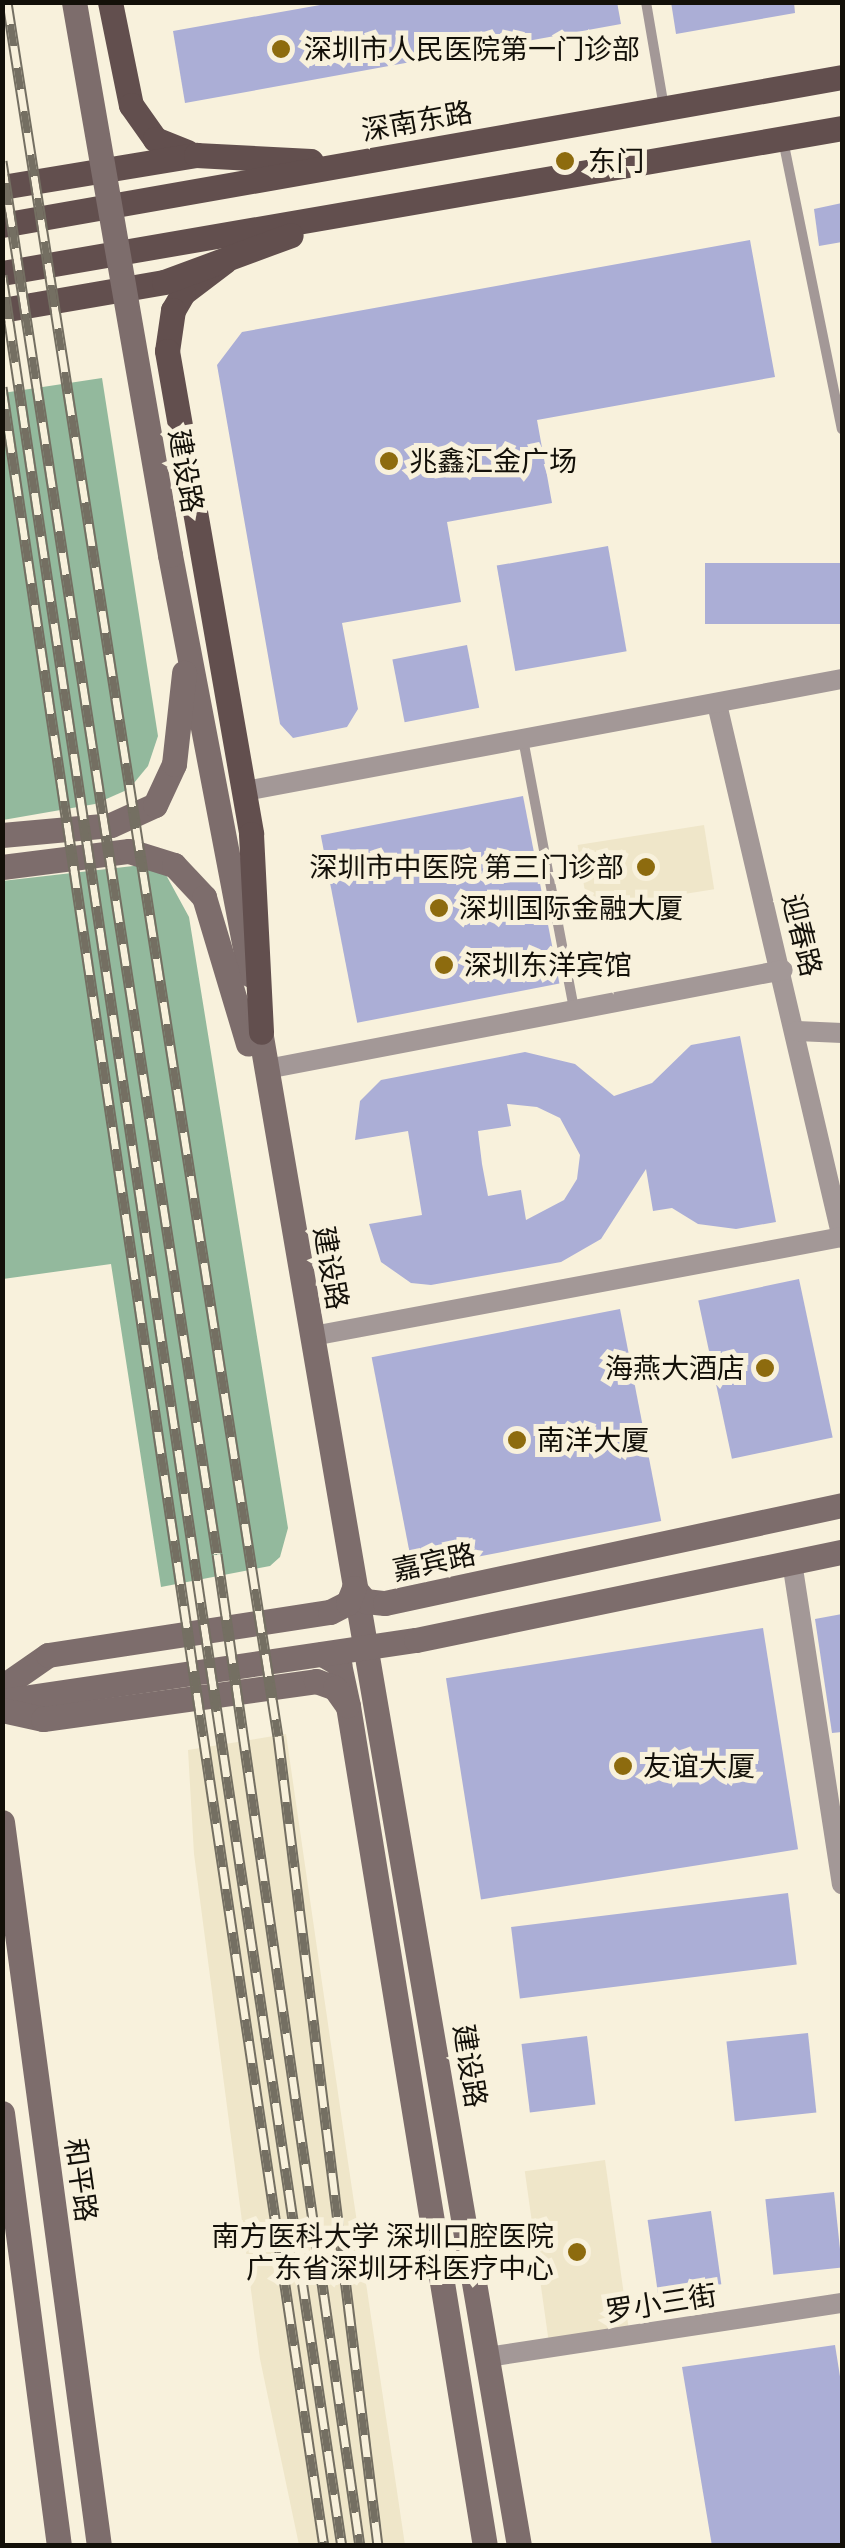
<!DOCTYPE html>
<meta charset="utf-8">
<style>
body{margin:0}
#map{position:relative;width:845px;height:2548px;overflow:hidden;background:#f8f1dc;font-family:Ubuntu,"Noto Sans SC",sans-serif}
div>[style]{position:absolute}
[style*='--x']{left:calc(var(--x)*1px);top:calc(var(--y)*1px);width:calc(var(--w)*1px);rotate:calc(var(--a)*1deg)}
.built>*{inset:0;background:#efe6c9;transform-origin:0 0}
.forest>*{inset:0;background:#93b99d}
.building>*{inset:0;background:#abaed6;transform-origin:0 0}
.lane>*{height:10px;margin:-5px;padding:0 5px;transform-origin:5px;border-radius:5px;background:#a39897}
.street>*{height:20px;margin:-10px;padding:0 10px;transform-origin:10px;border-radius:10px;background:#a39897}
.secondary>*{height:25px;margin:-12.5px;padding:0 12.5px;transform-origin:12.5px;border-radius:12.5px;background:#7d6d6c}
.primary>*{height:25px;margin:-12.5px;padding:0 12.5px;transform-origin:12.5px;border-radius:12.5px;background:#624f4e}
.rail>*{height:11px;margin-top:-5.5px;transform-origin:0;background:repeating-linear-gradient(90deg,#f8f1dc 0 22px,#746f62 0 44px);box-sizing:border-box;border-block:2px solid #746f62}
.secondary-bridge>*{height:25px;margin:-12.5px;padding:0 12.5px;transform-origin:12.5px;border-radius:12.5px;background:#7d6d6c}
.dots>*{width:28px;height:28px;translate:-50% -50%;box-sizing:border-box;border:5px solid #f8f1dc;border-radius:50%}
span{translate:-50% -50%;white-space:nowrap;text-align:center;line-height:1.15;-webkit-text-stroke:10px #f8f1dc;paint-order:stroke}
.poi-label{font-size:28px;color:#131009}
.left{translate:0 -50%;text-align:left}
.right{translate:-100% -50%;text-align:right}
.street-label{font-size:28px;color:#131009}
.frame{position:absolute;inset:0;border:5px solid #131009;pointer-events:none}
</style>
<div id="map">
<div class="built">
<i style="left:704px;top:825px;width:65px;height:128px;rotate:81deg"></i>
<i style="clip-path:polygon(286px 1734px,348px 2162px,405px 2545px,299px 2545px,260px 2359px,194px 1854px,188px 1750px)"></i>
<i style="left:605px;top:2160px;width:177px;height:81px;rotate:82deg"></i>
</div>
<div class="forest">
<i style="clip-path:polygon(102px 378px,158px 736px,148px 766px,129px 789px,95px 804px,3px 820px,3px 393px)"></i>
<i style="clip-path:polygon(142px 865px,165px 873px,189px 917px,288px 1528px,280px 1557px,270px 1566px,161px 1587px,111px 1264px,3px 1279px,2px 881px)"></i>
</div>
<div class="building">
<i style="clip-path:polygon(337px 2px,617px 2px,621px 24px,185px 103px,173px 31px)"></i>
<i style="clip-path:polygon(671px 2px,794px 2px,795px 13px,676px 34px)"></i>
<i style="clip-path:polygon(842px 203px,842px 242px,819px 246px,814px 209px)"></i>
<i style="clip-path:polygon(750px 240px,775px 377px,537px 420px,552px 503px,447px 522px,461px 602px,342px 623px,358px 709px,347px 727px,293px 738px,280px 724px,217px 365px,242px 332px)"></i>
<i style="left:608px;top:546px;width:107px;height:113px;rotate:80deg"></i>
<i style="left:842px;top:563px;width:61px;height:137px;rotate:90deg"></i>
<i style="left:467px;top:645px;width:64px;height:76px;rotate:79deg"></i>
<i style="left:523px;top:796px;width:191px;height:206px;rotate:79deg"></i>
<i style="clip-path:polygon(evenodd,740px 1036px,776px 1222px,736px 1229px,698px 1224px,672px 1208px,653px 1211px,646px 1169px,601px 1239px,561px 1262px,431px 1285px,411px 1283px,381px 1262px,369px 1224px,422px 1215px,408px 1131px,355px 1140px,360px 1101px,381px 1080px,525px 1052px,575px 1064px,614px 1096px,652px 1083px,691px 1045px,740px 1036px,507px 1104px,537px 1107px,560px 1118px,580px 1155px,577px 1179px,564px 1200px,526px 1220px,521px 1190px,488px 1196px,482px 1164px,478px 1131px,511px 1126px,507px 1104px)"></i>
<i style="left:799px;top:1279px;width:162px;height:103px;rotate:78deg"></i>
<i style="left:620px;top:1309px;width:216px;height:253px;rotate:79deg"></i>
<i style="clip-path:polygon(842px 1614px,842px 1732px,832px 1733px,815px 1619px)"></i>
<i style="left:763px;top:1628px;width:224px;height:321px;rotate:81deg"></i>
<i style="left:788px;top:1893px;width:72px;height:279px;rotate:83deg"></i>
<i style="left:808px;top:2033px;width:80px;height:82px;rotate:84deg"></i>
<i style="left:587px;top:2036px;width:69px;height:66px;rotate:83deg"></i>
<i style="left:834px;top:2192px;width:76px;height:69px;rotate:84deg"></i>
<i style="left:711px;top:2211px;width:74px;height:64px;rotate:82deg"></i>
<i style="clip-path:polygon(835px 2345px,842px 2389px,842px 2546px,712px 2546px,682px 2367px)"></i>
</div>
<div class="lane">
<i style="--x:646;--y:2;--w:107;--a:80.3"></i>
<i style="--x:783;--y:140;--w:295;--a:78.5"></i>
<i style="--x:523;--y:739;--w:274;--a:79.3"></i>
</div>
<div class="street">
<i style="--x:717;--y:704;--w:548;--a:76.83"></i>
<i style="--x:245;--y:791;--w:607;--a:-10.63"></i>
<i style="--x:797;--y:1031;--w:45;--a:2.5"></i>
<i style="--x:267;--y:1069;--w:525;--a:-10.86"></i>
<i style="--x:313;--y:1336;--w:538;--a:-10.6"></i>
<i style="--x:792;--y:1562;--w:326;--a:81.2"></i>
<i style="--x:488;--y:2357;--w:358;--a:-8.7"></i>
</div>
<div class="secondary">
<i style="--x:170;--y:555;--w:427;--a:79.2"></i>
<i style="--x:2;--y:835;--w:109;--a:-5.2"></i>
<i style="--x:111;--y:825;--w:48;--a:-24.4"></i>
<i style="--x:155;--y:805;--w:45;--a:-65.1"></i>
<i style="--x:174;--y:764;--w:92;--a:-83.7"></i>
<i style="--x:2;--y:867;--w:128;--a:-7.2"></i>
<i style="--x:129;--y:851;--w:47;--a:17.3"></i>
<i style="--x:174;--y:865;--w:44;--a:46.8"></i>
<i style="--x:204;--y:897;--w:153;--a:73.3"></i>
<i style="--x:257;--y:1013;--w:1555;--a:80.3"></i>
<i style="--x:354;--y:1588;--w:17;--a:50"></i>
<i style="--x:365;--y:1601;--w:20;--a:6"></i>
<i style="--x:385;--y:1603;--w:467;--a:-12.1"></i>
<i style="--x:322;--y:1654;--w:20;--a:30"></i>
<i style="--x:339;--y:1664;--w:43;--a:77.9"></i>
<i style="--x:348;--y:1706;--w:851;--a:80.74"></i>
<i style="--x:2;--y:1687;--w:56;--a:-34.8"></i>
<i style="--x:48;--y:1655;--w:285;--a:-8.7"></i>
<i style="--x:330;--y:1612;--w:20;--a:-27"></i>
<i style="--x:348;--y:1603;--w:16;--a:-68"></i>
<i style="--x:2;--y:1701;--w:418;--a:-8.4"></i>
<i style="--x:416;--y:1640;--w:435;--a:-11.7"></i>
<i style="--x:2;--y:1710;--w:42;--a:12.4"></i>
<i style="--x:43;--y:1719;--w:276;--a:-7.9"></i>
<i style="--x:316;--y:1681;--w:20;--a:20"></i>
<i style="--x:335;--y:1688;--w:21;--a:55"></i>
<i style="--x:2;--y:1822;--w:730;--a:82.37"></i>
<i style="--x:2;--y:2113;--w:437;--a:82.5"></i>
</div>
<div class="primary">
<i style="--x:110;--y:2;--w:105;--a:78.5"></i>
<i style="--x:131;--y:105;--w:42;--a:54.8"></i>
<i style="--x:155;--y:139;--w:35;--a:22"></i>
<i style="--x:2;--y:187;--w:197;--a:-9.4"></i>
<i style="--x:196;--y:155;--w:115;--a:3"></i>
<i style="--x:2;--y:225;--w:853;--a:-9.99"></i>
<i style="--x:225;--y:261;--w:53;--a:142.7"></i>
<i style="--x:183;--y:293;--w:20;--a:120"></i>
<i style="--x:173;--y:310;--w:41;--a:98.3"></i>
<i style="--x:167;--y:351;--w:490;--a:80.1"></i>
<i style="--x:251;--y:834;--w:198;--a:87.1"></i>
<i style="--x:2;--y:273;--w:852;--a:-9.79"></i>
<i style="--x:2;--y:310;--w:164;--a:-9.8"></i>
<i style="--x:164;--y:282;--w:135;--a:-20.3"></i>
</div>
<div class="rail">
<i style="--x:7;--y:2;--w:1755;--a:81.12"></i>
<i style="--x:278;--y:1736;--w:816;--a:82.96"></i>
<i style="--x:2;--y:161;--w:1409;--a:81.23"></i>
<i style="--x:217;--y:1554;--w:1002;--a:81.8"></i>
<i style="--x:2;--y:275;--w:2296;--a:81.49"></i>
<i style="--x:2;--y:387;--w:2183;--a:81.52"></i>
</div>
<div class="secondary-bridge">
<i style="--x:74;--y:2;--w:561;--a:80.15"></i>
</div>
<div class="dots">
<i style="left:281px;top:49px;background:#8d6b0e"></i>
<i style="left:565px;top:161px;background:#8d6b0e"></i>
<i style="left:389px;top:461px;background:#8d6b0e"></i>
<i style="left:646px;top:867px;background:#8d6b0e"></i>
<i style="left:439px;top:908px;background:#8d6b0e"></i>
<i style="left:444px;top:965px;background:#8d6b0e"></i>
<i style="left:765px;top:1368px;background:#8d6b0e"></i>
<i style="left:517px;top:1440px;background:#8d6b0e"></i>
<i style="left:623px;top:1766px;background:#8d6b0e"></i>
<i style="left:577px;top:2252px;background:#8d6b0e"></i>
</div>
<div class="poi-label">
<span class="left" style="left:304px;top:49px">深圳市人民医院第一门诊部</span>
<span class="left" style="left:588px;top:161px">东门</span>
<span class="left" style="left:409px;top:461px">兆鑫汇金广场</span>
<span class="right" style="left:624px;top:867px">深圳市中医院 第三门诊部</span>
<span class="left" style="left:459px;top:908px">深圳国际金融大厦</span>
<span class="left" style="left:464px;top:965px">深圳东洋宾馆</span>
<span class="right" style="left:745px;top:1368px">海燕大酒店</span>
<span class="left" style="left:537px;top:1440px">南洋大厦</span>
<span class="left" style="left:643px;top:1766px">友谊大厦</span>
<span class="right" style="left:554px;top:2252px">南方医科大学 深圳口腔医院<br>广东省深圳牙科医疗中心</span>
</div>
<div class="street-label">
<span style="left:417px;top:121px;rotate:-10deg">深南东路</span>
<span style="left:186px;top:471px;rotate:80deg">建设路</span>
<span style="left:802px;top:935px;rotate:76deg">迎春路</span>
<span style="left:331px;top:1268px;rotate:80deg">建设路</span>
<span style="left:434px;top:1562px;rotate:-12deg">嘉宾路</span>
<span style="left:470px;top:2066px;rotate:81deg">建设路</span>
<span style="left:81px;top:2180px;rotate:82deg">和平路</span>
<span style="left:661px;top:2303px;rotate:-9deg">罗小三街</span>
</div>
<div class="frame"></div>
</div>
